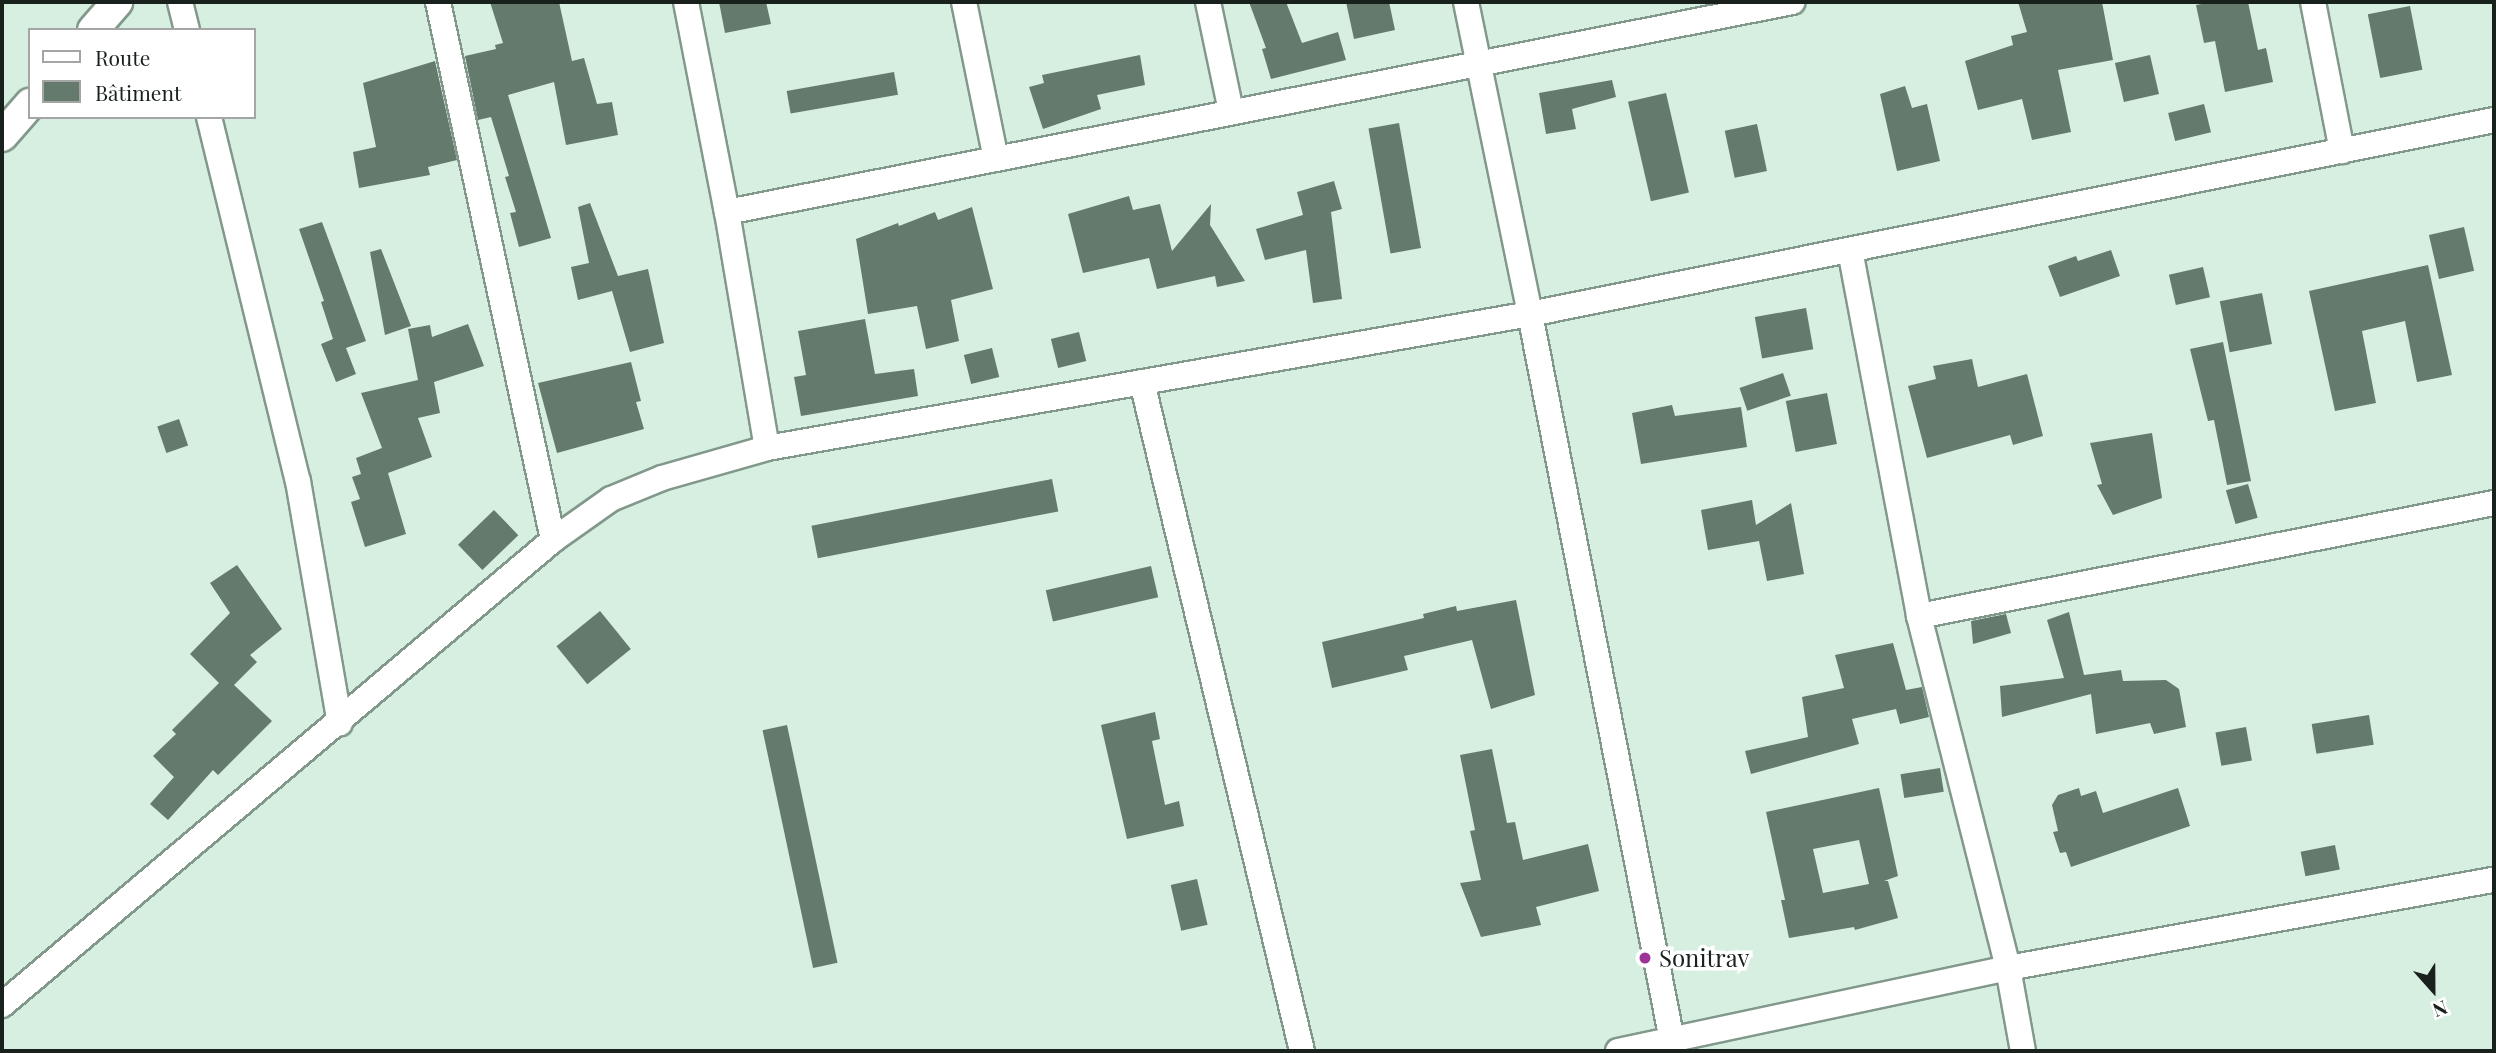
<!DOCTYPE html>
<meta charset="utf-8">
<style>
body{margin:0}
#map{position:relative;width:2496px;height:1053px;overflow:hidden;background:#d6efe0;font-family:"Playfair Display",serif}
div>[style]{position:absolute}
[style*='--x']{left:calc(var(--x)*1px);top:calc(var(--y)*1px);width:calc(var(--w)*1px);rotate:calc(var(--a)*1deg)}
.building>*{inset:0;background:#647a6c;transform-origin:0 0}
.roads{filter:drop-shadow(2px 0 #81988a) drop-shadow(-2px 0 #81988a) drop-shadow(0 2px #81988a) drop-shadow(0 -2px #81988a)}
.minor>*{height:24px;margin:-12px;padding:0 12px;transform-origin:12px;border-radius:12px;background:#fff}
.tertiary>*{height:30px;margin:-15px;padding:0 15px;transform-origin:15px;border-radius:15px;background:#fff}
.dots>*{width:19px;height:19px;translate:-50% -50%;box-sizing:border-box;border:4px solid #fff;border-radius:50%}
span{translate:-50% -50%;white-space:nowrap;text-align:center;line-height:1.15;-webkit-text-stroke:7px #fff;paint-order:stroke}
.poi-label{font-size:24px;color:#18211c}
.left{translate:0 -50%;text-align:left}
.frame{position:absolute;inset:0;border:4px solid #18211c;pointer-events:none}
.legend{position:absolute;left:28px;top:28px;width:228px;height:91px;box-sizing:border-box;background:#fff;border:2px solid #a3a6a4;margin:0;padding:9px 12px;list-style:none;font-size:21px;color:#18211c}
.legend li{display:flex;align-items:center;gap:14px;height:35px}
.legend b{width:35px;border:2px solid #a3a6a4}
.north{position:absolute;left:2398px;top:955px;width:70px;height:70px;-webkit-text-stroke:5px #fff;paint-order:stroke;rotate:159deg;font-size:19px;font-weight:700;line-height:28px;text-align:center;color:#18211c}
.north::after{content:'';display:block;margin:auto;width:24px;height:32px;background:#18211c;clip-path:polygon(50% 0,100% 100%,50% 72%,0 100%)}
</style>
<div id="map">
<div class="building">
<i style="clip-path:polygon(490px 2px,559px 2px,572px 61px,584px 58px,597px 104px,612px 102px,618px 135px,566px 145px,554px 82px,508px 95px,551px 238px,519px 247px,510px 213px,516px 212px,505px 177px,509px 176px,491px 117px,478px 120px,465px 56px,496px 49px,495px 45px,503px 43px)"></i>
<i style="clip-path:polygon(719px 2px,766px 2px,771px 24px,725px 33px)"></i>
<i style="clip-path:polygon(1249px 2px,1286px 2px,1302px 43px,1338px 32px,1346px 60px,1271px 79px,1262px 49px,1266px 48px)"></i>
<i style="clip-path:polygon(1346px 2px,1389px 2px,1395px 30px,1354px 39px)"></i>
<i style="clip-path:polygon(2018px 2px,2102px 2px,2113px 60px,2058px 70px,2071px 132px,2032px 140px,2022px 99px,1978px 110px,1965px 61px,2013px 45px,2011px 36px,2027px 32px)"></i>
<i style="clip-path:polygon(2213px 2px,2248px 2px,2258px 50px,2266px 48px,2273px 82px,2225px 92px,2215px 41px,2204px 43px,2196px 5px)"></i>
<i style="left:2410px;top:6px;width:65px;height:43px;rotate:79deg"></i>
<i style="clip-path:polygon(1140px 55px,1145px 85px,1097px 95px,1101px 109px,1043px 129px,1029px 87px,1044px 83px,1042px 75px)"></i>
<i style="left:2150px;top:55px;width:40px;height:36px;rotate:77deg"></i>
<i style="clip-path:polygon(435px 61px,457px 160px,428px 167px,430px 175px,359px 188px,353px 152px,376px 147px,363px 83px)"></i>
<i style="left:894px;top:72px;width:23px;height:109px;rotate:80deg"></i>
<i style="clip-path:polygon(1612px 80px,1616px 97px,1572px 109px,1576px 129px,1546px 134px,1539px 93px)"></i>
<i style="clip-path:polygon(1905px 86px,1912px 108px,1927px 104px,1940px 161px,1897px 171px,1880px 94px)"></i>
<i style="left:1666px;top:93px;width:102px;height:39px;rotate:77deg"></i>
<i style="left:2204px;top:104px;width:29px;height:37px;rotate:76deg"></i>
<i style="left:1399px;top:123px;width:127px;height:31px;rotate:80deg"></i>
<i style="left:1757px;top:124px;width:48px;height:33px;rotate:78deg"></i>
<i style="clip-path:polygon(1334px 181px,1342px 209px,1331px 212px,1342px 299px,1313px 303px,1306px 250px,1265px 260px,1256px 229px,1303px 215px,1297px 192px)"></i>
<i style="clip-path:polygon(1129px 196px,1133px 210px,1160px 204px,1172px 251px,1211px 204px,1210px 225px,1245px 281px,1217px 287px,1215px 276px,1157px 289px,1149px 258px,1083px 273px,1068px 214px)"></i>
<i style="clip-path:polygon(590px 203px,618px 276px,648px 269px,664px 343px,630px 352px,612px 291px,578px 300px,571px 267px,589px 263px,578px 207px)"></i>
<i style="clip-path:polygon(972px 207px,993px 289px,951px 300px,959px 341px,926px 349px,917px 306px,868px 314px,856px 239px,898px 223px,899px 226px,935px 212px,938px 220px)"></i>
<i style="clip-path:polygon(322px 222px,366px 341px,346px 348px,356px 374px,336px 382px,321px 344px,333px 339px,321px 302px,324px 301px,299px 229px)"></i>
<i style="left:2464px;top:227px;width:45px;height:36px;rotate:77deg"></i>
<i style="clip-path:polygon(381px 249px,411px 326px,385px 335px,370px 252px)"></i>
<i style="clip-path:polygon(2111px 250px,2120px 276px,2060px 297px,2048px 266px,2076px 256px,2078px 261px)"></i>
<i style="clip-path:polygon(2428px 265px,2452px 375px,2417px 382px,2405px 321px,2362px 331px,2376px 403px,2335px 411px,2309px 291px)"></i>
<i style="left:2203px;top:267px;width:31px;height:35px;rotate:77deg"></i>
<i style="left:2262px;top:293px;width:52px;height:43px;rotate:79deg"></i>
<i style="left:1806px;top:308px;width:42px;height:52px;rotate:80deg"></i>
<i style="clip-path:polygon(865px 319px,875px 374px,914px 369px,918px 396px,801px 416px,794px 377px,806px 375px,798px 331px)"></i>
<i style="clip-path:polygon(468px 324px,484px 366px,434px 382px,440px 413px,418px 418px,432px 457px,388px 473px,406px 534px,365px 547px,351px 502px,360px 499px,352px 477px,361px 474px,356px 458px,382px 448px,361px 393px,418px 380px,408px 329px,430px 325px,432px 337px)"></i>
<i style="left:1079px;top:332px;width:30px;height:29px;rotate:76deg"></i>
<i style="clip-path:polygon(2223px 342px,2251px 481px,2227px 485px,2214px 420px,2208px 421px,2190px 349px)"></i>
<i style="left:992px;top:348px;width:30px;height:29px;rotate:76deg"></i>
<i style="clip-path:polygon(1972px 359px,1978px 387px,2027px 374px,2043px 436px,2013px 445px,2010px 435px,1927px 458px,1908px 386px,1936px 379px,1933px 366px)"></i>
<i style="clip-path:polygon(631px 362px,641px 401px,636px 402px,644px 429px,557px 453px,538px 383px)"></i>
<i style="left:1783px;top:373px;width:24px;height:46px;rotate:71deg"></i>
<i style="left:1827px;top:393px;width:52px;height:42px;rotate:79deg"></i>
<i style="clip-path:polygon(1672px 405px,1675px 416px,1741px 407px,1747px 447px,1641px 464px,1632px 413px)"></i>
<i style="left:179px;top:419px;width:28px;height:23px;rotate:71deg"></i>
<i style="clip-path:polygon(2152px 433px,2162px 498px,2113px 515px,2097px 485px,2102px 484px,2090px 443px)"></i>
<i style="left:1052px;top:479px;width:33px;height:245px;rotate:79deg"></i>
<i style="left:2248px;top:484px;width:35px;height:23px;rotate:74deg"></i>
<i style="clip-path:polygon(1752px 500px,1756px 525px,1791px 503px,1804px 574px,1767px 581px,1759px 541px,1708px 550px,1701px 510px)"></i>
<i style="left:494px;top:510px;width:35px;height:50px;rotate:46deg"></i>
<i style="clip-path:polygon(237px 565px,282px 629px,250px 655px,257px 662px,234px 685px,272px 721px,218px 775px,213px 770px,168px 820px,150px 804px,174px 777px,153px 756px,176px 734px,172px 730px,219px 683px,190px 654px,230px 613px,210px 583px)"></i>
<i style="left:1151px;top:566px;width:32px;height:108px;rotate:77deg"></i>
<i style="clip-path:polygon(1516px 600px,1535px 695px,1491px 709px,1472px 640px,1404px 656px,1408px 670px,1332px 688px,1322px 642px,1424px 618px,1423px 614px,1456px 606px,1457px 611px)"></i>
<i style="left:600px;top:611px;width:49px;height:56px;rotate:51deg"></i>
<i style="clip-path:polygon(2069px 612px,2084px 675px,2121px 670px,2123px 681px,2166px 680px,2179px 689px,2186px 727px,2154px 734px,2150px 723px,2096px 734px,2091px 694px,2002px 717px,2000px 686px,2064px 678px,2047px 620px)"></i>
<i style="clip-path:polygon(2006px 614px,2011px 633px,1973px 644px,1971px 621px)"></i>
<i style="clip-path:polygon(1893px 643px,1906px 690px,1922px 687px,1929px 717px,1900px 724px,1896px 709px,1852px 719px,1859px 744px,1751px 774px,1745px 751px,1808px 737px,1802px 697px,1844px 688px,1835px 655px)"></i>
<i style="clip-path:polygon(1155px 712px,1160px 739px,1152px 741px,1165px 805px,1179px 801px,1184px 826px,1127px 839px,1101px 725px)"></i>
<i style="left:2369px;top:715px;width:30px;height:58px;rotate:81deg"></i>
<i style="left:787px;top:725px;width:243px;height:25px;rotate:78deg"></i>
<i style="left:2246px;top:727px;width:34px;height:31px;rotate:80deg"></i>
<i style="clip-path:polygon(1492px 749px,1507px 823px,1515px 822px,1523px 860px,1588px 844px,1599px 891px,1536px 907px,1541px 925px,1481px 937px,1460px 883px,1481px 880px,1470px 831px,1475px 830px,1460px 755px)"></i>
<i style="left:1940px;top:768px;width:24px;height:40px;rotate:81deg"></i>
<i style="clip-path:polygon(evenodd,1879px 788px,1898px 876px,1884px 881px,1888px 881px,1898px 918px,1855px 930px,1854px 927px,1789px 938px,1781px 900px,1785px 900px,1766px 812px,1879px 788px,1859px 840px,1869px 884px,1823px 893px,1813px 849px,1859px 840px)"></i>
<i style="clip-path:polygon(2079px 788px,2081px 796px,2096px 791px,2103px 813px,2178px 788px,2190px 826px,2071px 867px,2066px 852px,2060px 853px,2053px 832px,2058px 831px,2052px 805px,2058px 795px)"></i>
<i style="left:2335px;top:845px;width:25px;height:35px;rotate:79deg"></i>
<i style="left:1197px;top:879px;width:47px;height:27px;rotate:77deg"></i>
</div>
<div class="roads">
<div class="minor">
<i style="--x:180;--y:2;--w:29;--a:76"></i>
<i style="--x:438;--y:2;--w:550;--a:77.93"></i>
<i style="--x:686;--y:2;--w:214;--a:79"></i>
<i style="--x:727;--y:212;--w:239;--a:80.4"></i>
<i style="--x:964;--y:2;--w:160;--a:78.5"></i>
<i style="--x:1208;--y:2;--w:111;--a:78.1"></i>
<i style="--x:1466;--y:2;--w:318;--a:78.4"></i>
<i style="--x:1530;--y:314;--w:751;--a:78.94"></i>
<i style="--x:2313;--y:2;--w:152;--a:79"></i>
<i style="--x:209;--y:117;--w:375;--a:76.3"></i>
<i style="--x:298;--y:481;--w:246;--a:80.2"></i>
<i style="--x:727;--y:212;--w:1086;--a:-11.15"></i>
<i style="--x:1850;--y:250;--w:372;--a:79.3"></i>
<i style="--x:1919;--y:616;--w:363;--a:75.8"></i>
<i style="--x:2008;--y:968;--w:84;--a:79.8"></i>
<i style="--x:1142;--y:382;--w:688;--a:76.55"></i>
<i style="--x:1919;--y:616;--w:586;--a:-11.12"></i>
<i style="--x:2;--y:1005;--w:721;--a:-40.16"></i>
<i style="--x:553;--y:540;--w:71;--a:-35.3"></i>
<i style="--x:611;--y:499;--w:55;--a:-22.4"></i>
<i style="--x:662;--y:478;--w:109;--a:-15.9"></i>
<i style="--x:767;--y:448;--w:775;--a:-9.96"></i>
<i style="--x:1530;--y:314;--w:983;--a:-11.38"></i>
<i style="--x:1618;--y:1051;--w:399;--a:-12"></i>
<i style="--x:2008;--y:968;--w:494;--a:-10.3"></i>
</div>
<div class="tertiary">
<i style="--x:93;--y:30;--w:37;--a:-49"></i>
<i style="--x:2;--y:136;--w:43;--a:-48.8"></i>
</div>
</div>
<div class="dots">
<i style="left:1645px;top:958px;background:#9c3497"></i>
</div>
<div class="poi-label">
<span class="left" style="left:1659px;top:958px">Sonitrav</span>
</div>
<div class="frame"></div>
<ul class="legend">
<li><b style="height:9px;background:#fff"></b>Route</li>
<li><b style="height:19px;background:#647a6c"></b>Bâtiment</li>
</ul>
<div class="north">N</div>
</div>
